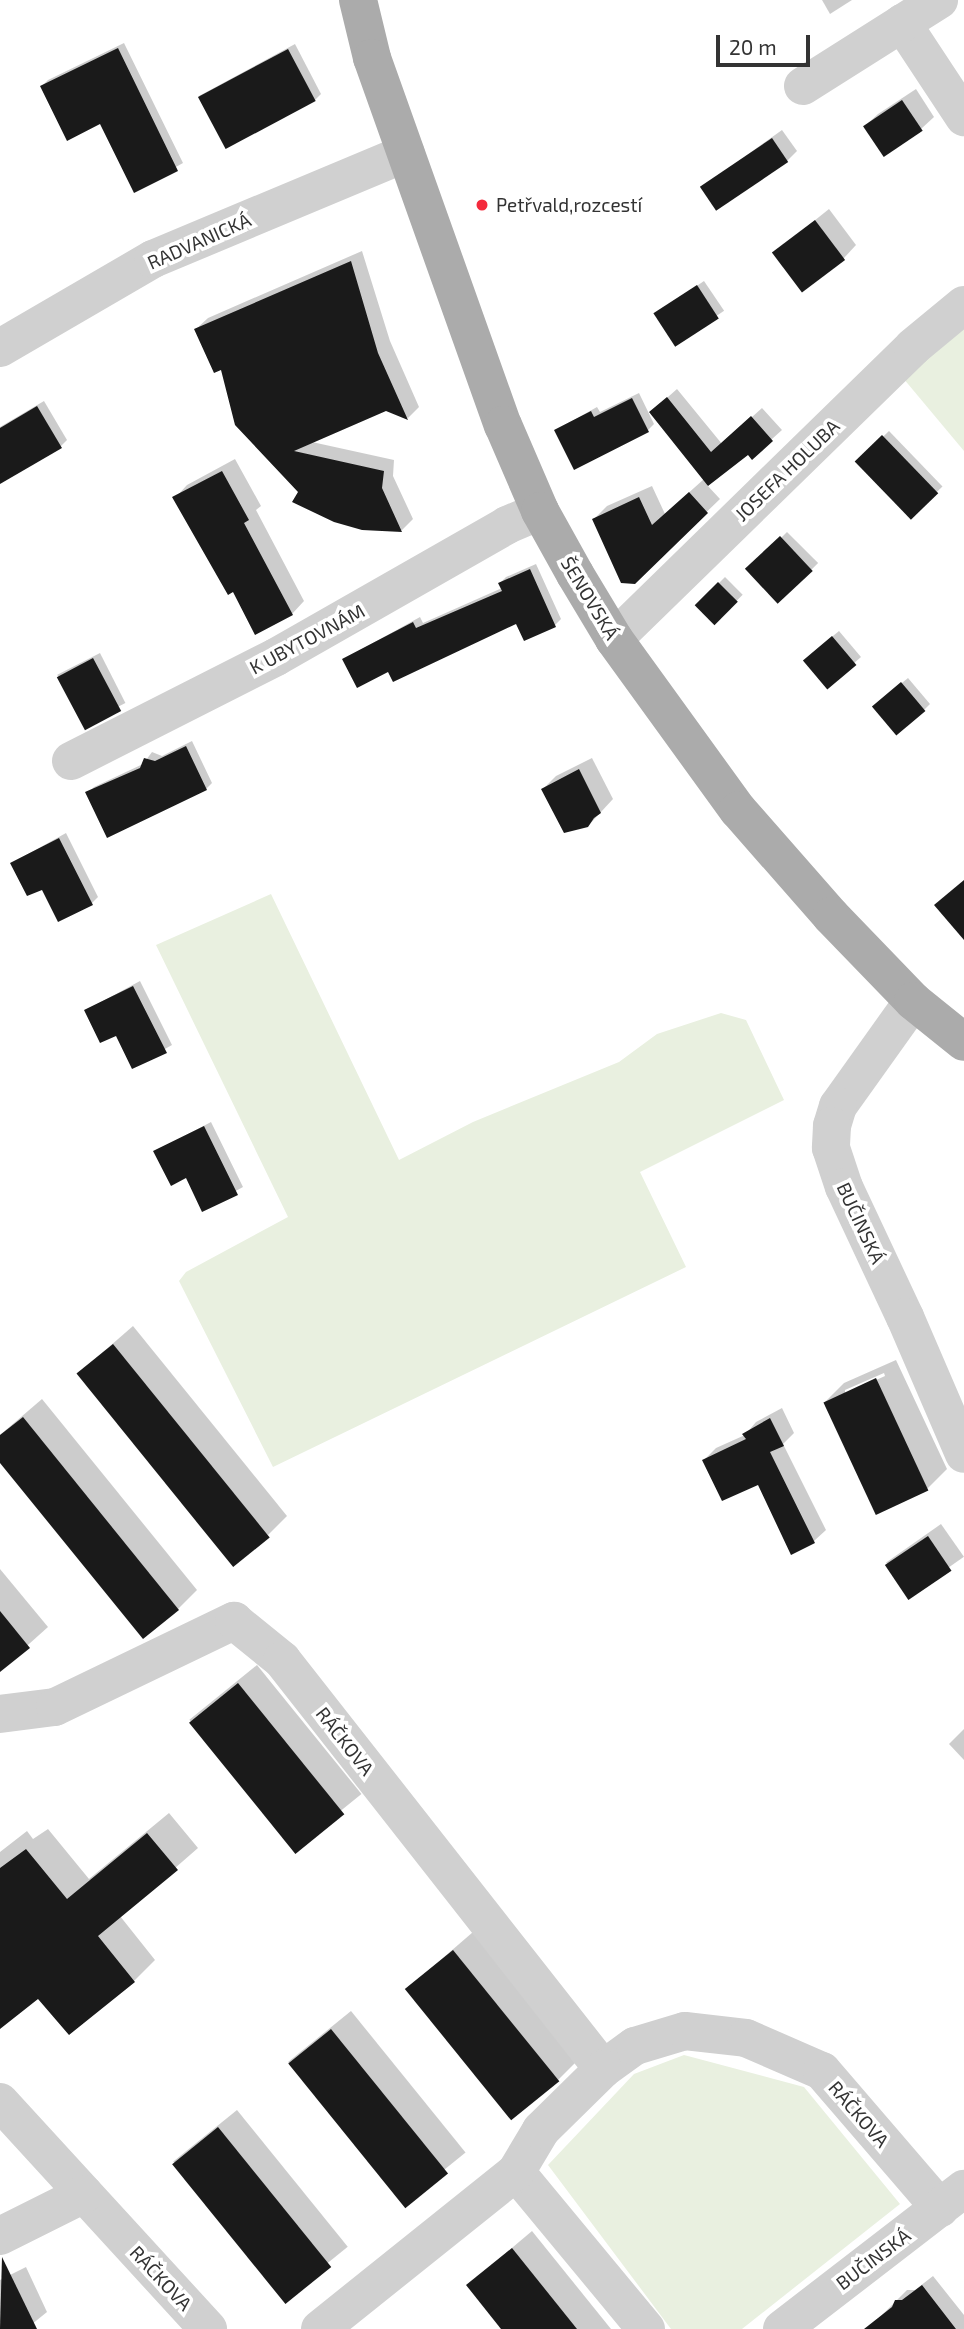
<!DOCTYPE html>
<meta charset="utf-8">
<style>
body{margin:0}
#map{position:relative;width:964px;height:2329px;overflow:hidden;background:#fff;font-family:"Exo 2",sans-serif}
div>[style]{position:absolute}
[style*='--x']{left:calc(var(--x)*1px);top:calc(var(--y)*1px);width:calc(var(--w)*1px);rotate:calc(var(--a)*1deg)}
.green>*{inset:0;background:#e9f0e0}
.shadow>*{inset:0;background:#0003;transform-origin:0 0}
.building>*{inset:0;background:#1a1a1a;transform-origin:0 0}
.minor>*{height:38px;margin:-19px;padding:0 19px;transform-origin:19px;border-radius:19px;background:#d0d0d0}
.major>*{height:38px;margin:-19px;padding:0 19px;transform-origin:19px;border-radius:19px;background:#ababab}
.dots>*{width:19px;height:19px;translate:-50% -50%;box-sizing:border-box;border:4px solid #fff;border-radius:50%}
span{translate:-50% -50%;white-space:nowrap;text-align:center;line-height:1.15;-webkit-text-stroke:7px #fff;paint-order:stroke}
.poi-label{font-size:19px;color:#333}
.left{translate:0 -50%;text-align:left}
.street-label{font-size:19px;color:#333}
.scale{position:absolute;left:716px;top:35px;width:94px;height:32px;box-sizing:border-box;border:4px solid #333;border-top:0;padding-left:9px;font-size:21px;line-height:24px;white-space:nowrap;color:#333;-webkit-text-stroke:5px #fff;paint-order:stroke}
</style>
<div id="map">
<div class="green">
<i style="clip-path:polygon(964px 325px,964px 451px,903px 378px)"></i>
<i style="clip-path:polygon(271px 894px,399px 1160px,473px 1122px,619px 1062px,657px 1034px,721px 1013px,746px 1020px,784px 1100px,640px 1172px,686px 1267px,273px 1467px,179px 1281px,186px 1272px,288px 1217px,156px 945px)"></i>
<i style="clip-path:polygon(684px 2055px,804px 2087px,900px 2204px,742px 2329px,671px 2329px,548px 2165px,634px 2074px)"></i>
</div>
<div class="shadow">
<i style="clip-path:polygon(822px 0,852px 0,830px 14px)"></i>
<i style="clip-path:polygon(124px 43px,183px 163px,135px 190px,101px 122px,42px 86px,48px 80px)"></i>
<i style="clip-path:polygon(295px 44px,321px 94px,315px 100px,199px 96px)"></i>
<i style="clip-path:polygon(916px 89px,934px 117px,921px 129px,865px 126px,878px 114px)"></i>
<i style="clip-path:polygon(782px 130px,797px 151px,787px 161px,702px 187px)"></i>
<i style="clip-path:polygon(829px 209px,856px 245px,844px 258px,774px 253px)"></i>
<i style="clip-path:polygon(362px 251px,390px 341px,419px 407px,408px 418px,386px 410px,312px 442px,394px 460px,393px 476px,413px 519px,402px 530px,362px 528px,301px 492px,196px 329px,208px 318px)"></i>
<i style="left:704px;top:281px;width:36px;height:58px;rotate:56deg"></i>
<i style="clip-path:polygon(677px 389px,722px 444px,762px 408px,782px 430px,752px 457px,748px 452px,707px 485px,720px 499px,634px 582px,594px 519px,607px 506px,652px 486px,665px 514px,704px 479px,651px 412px)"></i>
<i style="clip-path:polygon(639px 393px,654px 424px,648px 430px,556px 430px,597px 407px,600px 412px)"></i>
<i style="clip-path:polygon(44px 401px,67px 440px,61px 446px,0 468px,0 427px)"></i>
<i style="left:889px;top:431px;width:77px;height:45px;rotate:46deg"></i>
<i style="clip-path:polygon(235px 459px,261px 506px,256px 510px,304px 601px,292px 614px,234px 589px,175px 498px,187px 485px)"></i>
<i style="left:787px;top:532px;width:44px;height:54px;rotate:45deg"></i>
<i style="clip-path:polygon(536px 564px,561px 619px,555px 625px,517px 622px,389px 670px,344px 659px,420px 617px,423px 623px,502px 588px,500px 583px,506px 577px)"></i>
<i style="left:725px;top:577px;width:25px;height:40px;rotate:45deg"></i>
<i style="clip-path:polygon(839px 631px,861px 657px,828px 686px,811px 654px)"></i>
<i style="left:100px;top:653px;width:56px;height:48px;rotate:63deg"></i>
<i style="clip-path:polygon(908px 678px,930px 704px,924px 710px,880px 701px)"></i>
<i style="clip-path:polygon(192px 741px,212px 783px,206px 789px,88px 793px,94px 787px,143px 764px,152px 752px,162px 756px)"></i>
<i style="clip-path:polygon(592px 758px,613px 799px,588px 826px,543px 789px,556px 776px)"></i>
<i style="clip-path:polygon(66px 833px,98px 897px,92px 903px,43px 887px,12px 863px)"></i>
<i style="clip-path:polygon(140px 981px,172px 1045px,133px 1067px,117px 1034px,86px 1010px)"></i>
<i style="clip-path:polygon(211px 1122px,243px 1187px,203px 1209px,186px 1176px,156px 1151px)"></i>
<i style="clip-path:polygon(133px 1326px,287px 1516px,268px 1535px,79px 1373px)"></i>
<i style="clip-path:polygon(evenodd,896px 1360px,947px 1469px,928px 1488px,877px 1513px,825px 1402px,844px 1383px,896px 1360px,884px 1373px,885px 1376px,845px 1394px,845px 1390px,884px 1373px)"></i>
<i style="clip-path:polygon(42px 1399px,197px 1590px,178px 1609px,0 1460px,0 1435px)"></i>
<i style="clip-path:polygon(782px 1408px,794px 1433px,783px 1444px,826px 1530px,814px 1541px,758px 1482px,704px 1460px,716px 1448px,745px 1435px,756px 1422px)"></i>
<i style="left:941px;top:1524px;width:40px;height:67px;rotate:55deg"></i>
<i style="clip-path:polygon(0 1569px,48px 1627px,0 1670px)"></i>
<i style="left:257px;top:1665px;width:166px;height:87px;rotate:51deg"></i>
<i style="clip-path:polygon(964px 1729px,964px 1760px,949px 1744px)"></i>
<i style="clip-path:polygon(169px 1813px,198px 1848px,120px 1916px,155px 1960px,134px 1981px,38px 1996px,0 2027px,0 1852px,27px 1831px,33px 1839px,48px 1829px,89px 1879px)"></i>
<i style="clip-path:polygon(473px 1932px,577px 2061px,558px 2080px,407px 1989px)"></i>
<i style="left:351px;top:2011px;width:182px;height:81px;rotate:51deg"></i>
<i style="left:237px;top:2110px;width:176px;height:82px;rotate:51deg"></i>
<i style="clip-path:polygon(532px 2231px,611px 2329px,504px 2329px,468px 2285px)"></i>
<i style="clip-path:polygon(26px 2267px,47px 2312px,26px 2329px,0 2329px,0 2280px)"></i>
<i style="clip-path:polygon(933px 2276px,964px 2315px,964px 2329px,878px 2329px,874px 2323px,907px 2290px,915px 2290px)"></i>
</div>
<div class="building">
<i style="clip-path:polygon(118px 48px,178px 171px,134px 193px,100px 124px,67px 141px,40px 86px)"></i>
<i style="left:288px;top:49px;width:59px;height:102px;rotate:62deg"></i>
<i style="left:902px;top:100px;width:37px;height:47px;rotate:56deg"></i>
<i style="left:772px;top:138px;width:29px;height:87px;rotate:56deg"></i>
<i style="left:815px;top:220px;width:50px;height:54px;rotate:53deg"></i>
<i style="clip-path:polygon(351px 261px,378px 353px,408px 420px,386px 411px,294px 451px,384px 471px,382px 488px,402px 532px,362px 530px,334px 522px,292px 502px,298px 492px,235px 425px,221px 370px,214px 373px,194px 329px)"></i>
<i style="left:697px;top:285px;width:40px;height:52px;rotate:57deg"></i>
<i style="clip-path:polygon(667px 397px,711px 452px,751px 416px,773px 441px,752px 460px,748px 455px,708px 486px,649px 412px)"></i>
<i style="clip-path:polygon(632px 398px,649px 432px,574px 470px,554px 430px,591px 411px,594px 417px)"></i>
<i style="clip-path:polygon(37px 406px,62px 448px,0 484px,0 428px)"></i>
<i style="left:882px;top:435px;width:81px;height:38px;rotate:46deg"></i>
<i style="clip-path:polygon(222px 471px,249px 520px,244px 523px,293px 615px,255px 635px,233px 592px,228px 595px,172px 497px)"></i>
<i style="clip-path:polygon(689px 492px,708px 513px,635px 584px,621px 583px,592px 519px,639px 497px,652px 525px)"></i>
<i style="left:780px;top:536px;width:48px;height:48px;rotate:47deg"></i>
<i style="clip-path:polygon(530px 569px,556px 627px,524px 641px,516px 624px,393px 682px,388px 672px,357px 688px,342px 659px,413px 622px,416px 628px,502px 591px,498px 583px)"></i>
<i style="left:718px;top:582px;width:28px;height:33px;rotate:45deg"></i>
<i style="left:832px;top:636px;width:38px;height:38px;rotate:50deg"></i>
<i style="left:93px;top:658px;width:60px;height:41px;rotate:62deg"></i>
<i style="left:901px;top:682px;width:38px;height:38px;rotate:50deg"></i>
<i style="clip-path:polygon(186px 746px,207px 790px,107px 838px,85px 792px,140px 768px,144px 758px,155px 761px)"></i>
<i style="clip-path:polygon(579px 769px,601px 813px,594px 818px,588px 827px,564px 833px,541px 789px)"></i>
<i style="clip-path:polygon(59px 838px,93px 905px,58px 922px,42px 890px,27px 896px,10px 863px)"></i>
<i style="clip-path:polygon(964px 880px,964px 940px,934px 905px)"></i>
<i style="clip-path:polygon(133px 986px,167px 1053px,132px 1069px,116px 1036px,100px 1043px,84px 1010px)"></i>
<i style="clip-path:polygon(204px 1126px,238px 1195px,202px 1212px,186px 1178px,171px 1186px,153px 1151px)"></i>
<i style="left:113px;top:1344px;width:249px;height:47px;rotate:51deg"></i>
<i style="left:876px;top:1378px;width:124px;height:58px;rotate:65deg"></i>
<i style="clip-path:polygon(23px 1417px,179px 1610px,143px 1639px,0 1463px,0 1435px)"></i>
<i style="clip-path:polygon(770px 1418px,784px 1446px,770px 1452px,815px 1543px,791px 1555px,758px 1485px,722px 1501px,702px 1460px,746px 1439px,742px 1434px)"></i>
<i style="left:928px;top:1536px;width:42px;height:52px;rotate:56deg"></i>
<i style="clip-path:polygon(0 1611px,30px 1648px,0 1672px)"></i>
<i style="left:238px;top:1683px;width:169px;height:63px;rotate:51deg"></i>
<i style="clip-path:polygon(147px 1833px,178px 1870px,98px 1936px,135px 1982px,69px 2035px,38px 1999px,0 2029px,0 1868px,26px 1849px,67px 1899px)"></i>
<i style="left:453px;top:1950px;width:169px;height:62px;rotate:51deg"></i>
<i style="left:331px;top:2029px;width:186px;height:55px;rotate:51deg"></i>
<i style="left:218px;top:2127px;width:180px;height:59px;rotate:51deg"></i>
<i style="clip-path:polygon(512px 2248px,577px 2329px,501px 2329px,466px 2285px)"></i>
<i style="clip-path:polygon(2px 2257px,37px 2329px,0 2329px)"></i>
<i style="clip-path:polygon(922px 2285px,956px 2329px,864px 2329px,892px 2307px,895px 2300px,902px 2300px)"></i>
</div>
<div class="minor">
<i style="--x:902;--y:23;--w:113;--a:56.6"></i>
<i style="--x:803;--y:86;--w:161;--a:-32.3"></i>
<i style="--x:0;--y:348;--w:177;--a:-30.2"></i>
<i style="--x:153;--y:259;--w:274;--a:-22.7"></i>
<i style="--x:614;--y:639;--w:418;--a:-44.3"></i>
<i style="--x:913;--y:347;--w:66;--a:-39.5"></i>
<i style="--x:71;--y:761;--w:230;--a:-26.9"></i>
<i style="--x:276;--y:657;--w:266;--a:-29.7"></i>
<i style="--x:507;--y:525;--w:36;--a:-23"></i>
<i style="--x:913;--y:1001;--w:129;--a:125.5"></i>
<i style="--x:838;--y:1106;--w:21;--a:107"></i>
<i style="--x:832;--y:1126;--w:22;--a:93"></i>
<i style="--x:831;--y:1148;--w:41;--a:71.6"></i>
<i style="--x:844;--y:1187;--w:144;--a:64.9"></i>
<i style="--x:905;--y:1317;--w:149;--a:66.7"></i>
<i style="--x:0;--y:1714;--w:55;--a:-7.3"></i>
<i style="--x:55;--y:1707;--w:199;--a:-25.7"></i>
<i style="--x:234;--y:1621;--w:62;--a:39.1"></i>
<i style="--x:282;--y:1660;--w:520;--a:51.87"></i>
<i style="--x:603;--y:2069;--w:39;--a:-36"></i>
<i style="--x:635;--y:2046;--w:52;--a:-16.7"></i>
<i style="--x:685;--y:2031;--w:61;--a:6.5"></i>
<i style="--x:746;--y:2038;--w:83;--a:23.5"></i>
<i style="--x:822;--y:2071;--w:181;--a:49.3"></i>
<i style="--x:0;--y:2102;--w:308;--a:47.5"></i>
<i style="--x:516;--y:2172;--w:204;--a:50.4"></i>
<i style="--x:0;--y:2236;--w:94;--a:-26.6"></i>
<i style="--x:320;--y:2329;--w:251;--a:-38.7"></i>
<i style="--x:516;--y:2172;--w:49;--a:-59.2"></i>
<i style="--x:541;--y:2130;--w:87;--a:-44.5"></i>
<i style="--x:782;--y:2329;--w:230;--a:-37.6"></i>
</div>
<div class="major">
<i style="--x:358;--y:0;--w:60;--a:76.4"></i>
<i style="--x:372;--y:58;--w:390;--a:70.4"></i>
<i style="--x:503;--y:425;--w:94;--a:66.7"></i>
<i style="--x:540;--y:511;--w:72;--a:60.9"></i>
<i style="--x:575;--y:574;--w:76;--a:59"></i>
<i style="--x:614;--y:639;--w:211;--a:54.1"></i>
<i style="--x:738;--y:810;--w:141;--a:48.7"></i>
<i style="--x:831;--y:916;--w:118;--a:46"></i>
<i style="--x:913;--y:1001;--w:65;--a:38.8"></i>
</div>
<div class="dots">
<i style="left:482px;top:205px;background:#f42a3c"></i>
</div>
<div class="poi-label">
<span class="left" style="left:496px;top:205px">Petřvald,rozcestí</span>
</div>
<div class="street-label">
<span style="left:199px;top:241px;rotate:-24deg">RADVANICKÁ</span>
<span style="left:787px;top:470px;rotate:-44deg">JOSEFA HOLUBA</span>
<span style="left:590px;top:598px;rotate:59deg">ŠENOVSKÁ</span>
<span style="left:307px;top:639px;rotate:-28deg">K UBYTOVNÁM</span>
<span style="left:861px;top:1223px;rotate:65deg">BUČINSKÁ</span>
<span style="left:345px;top:1741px;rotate:52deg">RÁČKOVA</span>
<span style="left:859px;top:2114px;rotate:49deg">RÁČKOVA</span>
<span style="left:873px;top:2259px;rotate:-37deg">BUČINSKÁ</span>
<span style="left:161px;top:2278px;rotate:47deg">RÁČKOVA</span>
</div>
<div class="scale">20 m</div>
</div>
